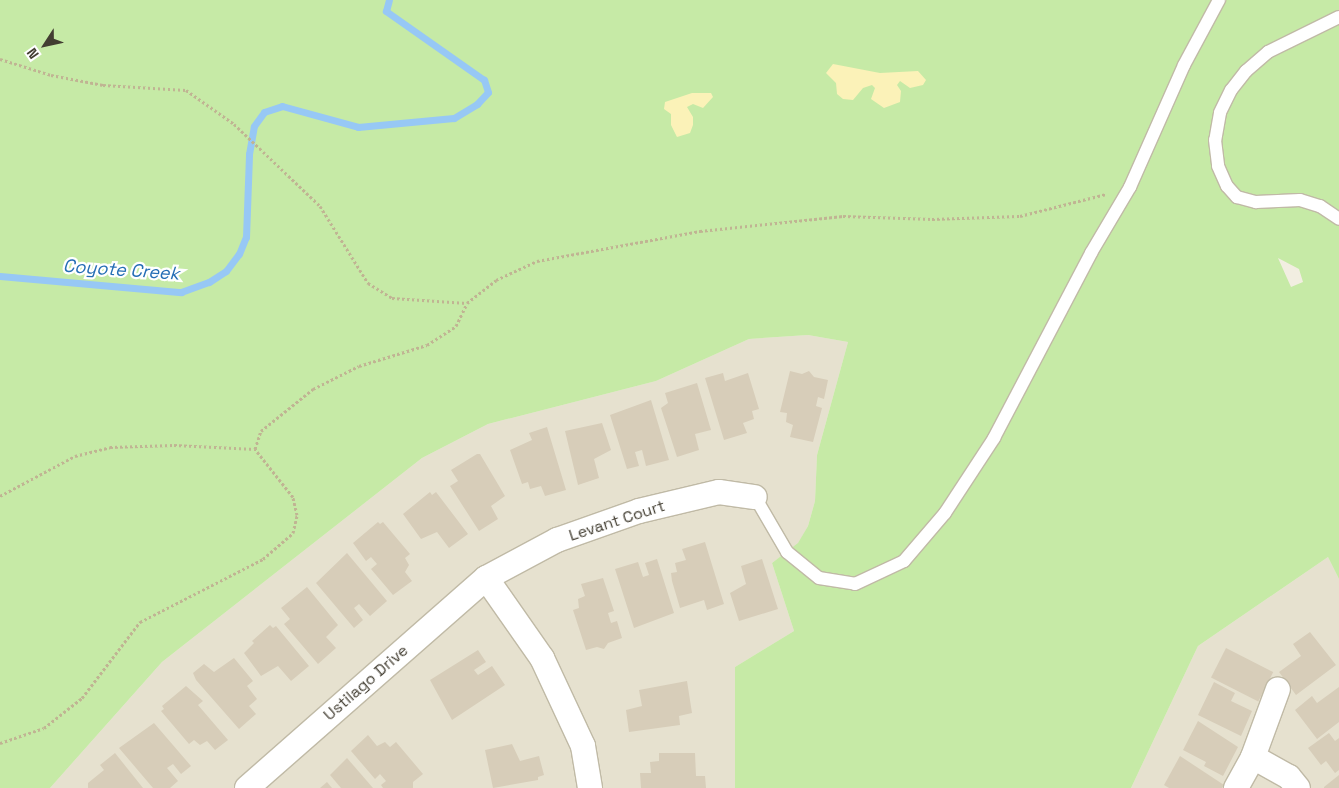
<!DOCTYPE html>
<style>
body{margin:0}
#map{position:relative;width:1339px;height:788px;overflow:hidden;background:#f2eee1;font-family:"Space Grotesk",sans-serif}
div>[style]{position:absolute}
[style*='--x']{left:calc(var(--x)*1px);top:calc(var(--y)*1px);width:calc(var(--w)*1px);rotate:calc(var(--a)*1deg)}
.residential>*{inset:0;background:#e6e1cf}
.green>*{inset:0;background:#c6eaa6}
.sand>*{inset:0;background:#fbf2b8}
.stream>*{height:7px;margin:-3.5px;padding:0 3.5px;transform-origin:3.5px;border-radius:3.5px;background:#97c8f5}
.building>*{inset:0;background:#d7cdb9;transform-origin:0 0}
.path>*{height:3px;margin-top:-1.5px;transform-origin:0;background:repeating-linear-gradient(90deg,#c0b493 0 2.5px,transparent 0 5px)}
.roads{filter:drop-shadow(1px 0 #c0baa6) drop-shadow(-1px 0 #c0baa6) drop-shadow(0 1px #c0baa6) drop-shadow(0 -1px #c0baa6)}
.service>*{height:12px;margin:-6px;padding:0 6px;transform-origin:6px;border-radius:6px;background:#fff}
.minor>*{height:24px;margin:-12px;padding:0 12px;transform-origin:12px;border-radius:12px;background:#fff}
span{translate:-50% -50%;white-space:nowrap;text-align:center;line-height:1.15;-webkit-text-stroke:4.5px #fff;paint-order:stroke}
.street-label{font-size:16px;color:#433e32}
.water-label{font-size:18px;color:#256eb5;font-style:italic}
.north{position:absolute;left:20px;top:20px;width:50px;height:50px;-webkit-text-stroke:4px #fff;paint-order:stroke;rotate:235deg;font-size:14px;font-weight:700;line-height:20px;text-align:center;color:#433e32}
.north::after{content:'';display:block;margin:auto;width:18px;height:22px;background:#433e32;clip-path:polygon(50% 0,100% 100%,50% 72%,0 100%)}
</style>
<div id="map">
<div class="residential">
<i style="clip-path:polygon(808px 335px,848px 342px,817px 455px,815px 501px,808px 526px,798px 544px,772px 563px,794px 631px,735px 667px,735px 788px,50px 788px,162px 662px,422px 458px,488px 424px,656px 381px,749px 339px)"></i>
<i style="clip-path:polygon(1328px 557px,1339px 579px,1339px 788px,1131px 788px,1198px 646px)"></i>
</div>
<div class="green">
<i style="clip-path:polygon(evenodd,0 0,1339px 0,1339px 579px,1328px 557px,1198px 646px,1131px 788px,735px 788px,735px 667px,794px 631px,772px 563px,798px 543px,808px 526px,815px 501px,817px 455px,848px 342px,808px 335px,749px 339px,656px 381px,488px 424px,422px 458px,162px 662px,50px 788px,0 788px,0 0,1278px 258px,1299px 269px,1303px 282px,1291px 287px,1278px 258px)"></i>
</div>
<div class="sand">
<i style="clip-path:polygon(833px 64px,880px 73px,918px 71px,926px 80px,923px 85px,910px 88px,900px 81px,897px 85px,901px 91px,900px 102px,884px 108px,871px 99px,875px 88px,872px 85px,863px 88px,853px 100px,843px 99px,837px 94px,836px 83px,826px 73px)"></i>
<i style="clip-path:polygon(692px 93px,711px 93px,713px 97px,703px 108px,693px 104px,687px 107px,693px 117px,693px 125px,690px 133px,677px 137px,671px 125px,671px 114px,664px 109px,665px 102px)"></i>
</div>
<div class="stream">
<i style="--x:0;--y:276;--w:182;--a:5.1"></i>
<i style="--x:181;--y:292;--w:30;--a:-20"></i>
<i style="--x:209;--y:282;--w:20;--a:-33"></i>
<i style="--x:226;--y:271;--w:21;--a:-53"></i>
<i style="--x:239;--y:254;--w:18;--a:-68"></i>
<i style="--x:246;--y:237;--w:83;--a:-87.9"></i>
<i style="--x:249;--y:154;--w:28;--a:-80"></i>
<i style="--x:254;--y:126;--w:17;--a:-54"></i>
<i style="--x:264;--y:112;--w:19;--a:-18"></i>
<i style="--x:282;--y:106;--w:79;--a:15.4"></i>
<i style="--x:358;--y:127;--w:96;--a:-5.4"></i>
<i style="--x:454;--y:118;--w:27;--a:-31"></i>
<i style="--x:477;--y:104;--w:16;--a:-47"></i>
<i style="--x:488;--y:92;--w:13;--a:-108"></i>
<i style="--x:484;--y:80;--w:120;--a:-144.9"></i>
<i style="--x:386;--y:11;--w:11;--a:-75"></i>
</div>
<div class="building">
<i style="clip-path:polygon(790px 371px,802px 374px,809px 371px,814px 377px,828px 380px,824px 399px,818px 397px,816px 406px,822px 408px,813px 442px,790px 437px,793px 425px,786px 422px,787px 413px,780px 412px)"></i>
<i style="clip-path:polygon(723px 373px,725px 381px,748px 373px,759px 409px,752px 411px,754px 419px,743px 423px,747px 433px,724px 440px,705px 378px)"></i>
<i style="clip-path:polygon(697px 383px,711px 430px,695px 434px,699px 450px,677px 457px,661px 408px,668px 403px,665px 393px)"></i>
<i style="clip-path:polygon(651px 400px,669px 460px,646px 466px,642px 450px,635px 452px,639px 466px,627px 469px,610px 415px)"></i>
<i style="clip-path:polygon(602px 423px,611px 450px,594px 459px,599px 478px,578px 485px,565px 431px)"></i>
<i style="clip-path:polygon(547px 427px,566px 490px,545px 496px,541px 486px,530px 489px,528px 482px,522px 484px,510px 450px,532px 440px,529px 433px)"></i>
<i style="clip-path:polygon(477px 454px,480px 454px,505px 496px,491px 506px,498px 519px,479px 531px,450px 486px,458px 481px,451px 470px)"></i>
<i style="clip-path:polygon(430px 492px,432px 495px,436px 492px,468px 534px,449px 548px,437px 532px,421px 539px,403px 514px)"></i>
<i style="clip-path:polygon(378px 522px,380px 524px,383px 522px,410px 554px,405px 558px,409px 565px,405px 572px,412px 581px,393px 595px,371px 569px,377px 564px,371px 557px,366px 561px,353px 543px)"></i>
<i style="clip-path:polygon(705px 542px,724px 604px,707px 610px,704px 600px,680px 608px,672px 581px,671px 573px,677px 572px,675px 563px,686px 560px,682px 549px)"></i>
<i style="clip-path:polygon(347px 553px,387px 601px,370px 616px,359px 604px,354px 608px,363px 620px,354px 628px,316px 583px)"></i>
<i style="clip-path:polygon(657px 559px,674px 613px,634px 628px,615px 569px,638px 562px,643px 577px,649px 575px,645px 563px)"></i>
<i style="clip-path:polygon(762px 559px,778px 609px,739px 621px,730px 593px,746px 584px,741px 566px)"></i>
<i style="clip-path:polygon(603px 578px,614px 611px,608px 613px,611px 623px,617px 621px,622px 638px,608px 643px,604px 649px,597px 647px,586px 650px,573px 610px,579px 608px,578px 599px,585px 596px,581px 584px)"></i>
<i style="clip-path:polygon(307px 587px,338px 625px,326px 637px,336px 648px,318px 664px,284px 624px,290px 619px,281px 608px)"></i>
<i style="clip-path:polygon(270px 625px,273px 628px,276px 626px,309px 666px,291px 681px,278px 666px,261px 676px,244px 653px,254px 643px,252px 641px)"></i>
<i style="clip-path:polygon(1310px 632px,1336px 665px,1296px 695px,1279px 672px,1301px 656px,1293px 644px)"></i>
<i style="left:1226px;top:648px;width:53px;height:33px;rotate:27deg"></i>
<i style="clip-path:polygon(478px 650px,486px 662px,474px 670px,478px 675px,492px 666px,505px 685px,452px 720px,430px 680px)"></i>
<i style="clip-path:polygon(234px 658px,253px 681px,247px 686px,257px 699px,249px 706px,256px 714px,239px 729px,196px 680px,193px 673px,204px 664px,214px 672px)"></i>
<i style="clip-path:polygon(687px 681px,692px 713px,679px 716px,680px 725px,629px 732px,626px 710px,642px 706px,639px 690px)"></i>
<i style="clip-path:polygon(1214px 682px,1235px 693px,1231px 701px,1252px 711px,1241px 736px,1198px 715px)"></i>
<i style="clip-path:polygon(186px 686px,203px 701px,198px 705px,228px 740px,215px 750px,207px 741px,200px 745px,194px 740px,189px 744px,161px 711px,164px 709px,162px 706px)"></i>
<i style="clip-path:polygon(1339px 687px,1339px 722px,1317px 739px,1295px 710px,1312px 696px,1317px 703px)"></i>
<i style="clip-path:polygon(1198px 721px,1238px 747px,1223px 776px,1204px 766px,1206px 762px,1183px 750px)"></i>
<i style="clip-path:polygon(154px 723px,191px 766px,181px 774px,173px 764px,167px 768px,178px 781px,170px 788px,153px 788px,119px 748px)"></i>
<i style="clip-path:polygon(1329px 733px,1335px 741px,1339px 738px,1339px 770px,1335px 773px,1326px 761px,1321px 765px,1308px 748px)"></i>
<i style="clip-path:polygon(368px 735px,377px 746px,385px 742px,390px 747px,396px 742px,423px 774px,413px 782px,413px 788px,383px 788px,381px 785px,386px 781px,380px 774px,375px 779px,351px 751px)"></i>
<i style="clip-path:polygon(512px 744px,520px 761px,539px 756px,544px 775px,538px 777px,538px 780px,493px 788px,485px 750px)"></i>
<i style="clip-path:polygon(115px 753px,143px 788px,88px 788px,88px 783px,104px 770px,100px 765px)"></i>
<i style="clip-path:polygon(659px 753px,695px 753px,696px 776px,705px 776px,706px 788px,641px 788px,640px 773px,651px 773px,650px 762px,659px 761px)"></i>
<i style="clip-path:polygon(1180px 756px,1224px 785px,1222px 788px,1169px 788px,1164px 785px)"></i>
<i style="clip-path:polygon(347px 758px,373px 788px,341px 788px,330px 775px)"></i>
<i style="clip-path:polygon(1339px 775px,1339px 788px,1324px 788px,1324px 787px)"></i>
<i style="clip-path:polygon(327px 782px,332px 788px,320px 788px)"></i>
</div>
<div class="path">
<i style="--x:0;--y:59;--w:53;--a:17.4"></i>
<i style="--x:51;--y:75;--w:53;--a:10.9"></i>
<i style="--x:103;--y:85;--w:83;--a:3.4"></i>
<i style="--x:186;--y:90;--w:59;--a:35.3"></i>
<i style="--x:234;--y:124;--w:119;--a:43.6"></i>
<i style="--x:320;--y:206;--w:91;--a:58.1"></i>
<i style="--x:368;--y:283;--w:28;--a:32"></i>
<i style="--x:392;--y:298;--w:75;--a:3.8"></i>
<i style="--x:0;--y:496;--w:85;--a:-28.1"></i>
<i style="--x:75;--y:456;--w:36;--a:-14"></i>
<i style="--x:110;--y:447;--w:64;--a:-1.8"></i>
<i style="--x:174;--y:445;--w:81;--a:2.8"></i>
<i style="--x:0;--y:743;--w:46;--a:-18.8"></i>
<i style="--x:44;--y:728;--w:48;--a:-38.3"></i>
<i style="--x:82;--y:698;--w:96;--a:-52.7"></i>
<i style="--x:140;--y:622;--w:138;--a:-27.1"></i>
<i style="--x:263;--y:559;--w:40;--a:-41"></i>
<i style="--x:293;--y:533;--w:18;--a:-77"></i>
<i style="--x:297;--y:515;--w:18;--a:-103"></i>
<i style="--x:293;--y:497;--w:61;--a:-128.4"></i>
<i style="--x:255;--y:449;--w:19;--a:-72"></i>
<i style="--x:261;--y:431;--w:67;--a:-38.9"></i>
<i style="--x:313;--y:389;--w:51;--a:-26.6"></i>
<i style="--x:359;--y:366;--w:71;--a:-17.2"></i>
<i style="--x:427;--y:345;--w:35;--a:-33"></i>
<i style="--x:456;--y:326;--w:25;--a:-64"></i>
<i style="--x:467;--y:303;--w:37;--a:-38"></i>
<i style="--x:496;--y:280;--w:45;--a:-24.9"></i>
<i style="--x:537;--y:261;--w:166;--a:-10.4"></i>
<i style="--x:700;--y:231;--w:144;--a:-6"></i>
<i style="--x:843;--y:216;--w:89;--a:1.9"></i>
<i style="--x:932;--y:219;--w:88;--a:-2"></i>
<i style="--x:1020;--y:216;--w:89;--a:-14.3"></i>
</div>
<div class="roads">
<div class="service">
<i style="--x:1339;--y:17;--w:79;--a:153.8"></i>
<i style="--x:1268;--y:52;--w:29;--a:139"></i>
<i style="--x:1246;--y:71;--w:24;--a:128"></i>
<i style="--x:1231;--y:90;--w:25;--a:116"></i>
<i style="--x:1220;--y:113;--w:27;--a:100"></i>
<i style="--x:1215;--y:140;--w:26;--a:83"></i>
<i style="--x:1218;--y:166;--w:22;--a:66"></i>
<i style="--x:1227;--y:186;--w:15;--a:48"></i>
<i style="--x:1237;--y:197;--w:20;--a:15"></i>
<i style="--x:1256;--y:202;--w:44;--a:-2.6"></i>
<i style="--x:1300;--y:200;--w:21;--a:17"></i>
<i style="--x:1320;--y:206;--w:23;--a:34"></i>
<i style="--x:755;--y:497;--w:64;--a:59.8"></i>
<i style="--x:787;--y:552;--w:41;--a:39.1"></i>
<i style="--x:819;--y:578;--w:36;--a:9"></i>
<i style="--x:855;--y:584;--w:54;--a:-25.1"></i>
<i style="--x:904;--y:561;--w:63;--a:-49.5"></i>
<i style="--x:945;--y:513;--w:90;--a:-56.8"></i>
<i style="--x:994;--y:438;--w:209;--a:-62.3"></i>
<i style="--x:1091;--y:253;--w:77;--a:-59.4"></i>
<i style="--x:1130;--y:187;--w:133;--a:-66.1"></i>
<i style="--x:1184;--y:65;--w:74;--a:-61.7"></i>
</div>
<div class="minor">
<i style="--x:486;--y:578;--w:98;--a:55"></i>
<i style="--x:542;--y:658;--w:97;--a:65"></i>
<i style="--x:583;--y:746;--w:43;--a:80.5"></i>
<i style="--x:1253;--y:757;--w:41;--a:29.1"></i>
<i style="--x:1289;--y:777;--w:14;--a:51"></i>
<i style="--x:247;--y:788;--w:318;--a:-41.3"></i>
<i style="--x:486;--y:578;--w:81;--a:-28.2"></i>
<i style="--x:557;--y:540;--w:87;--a:-19.5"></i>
<i style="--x:639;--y:511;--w:82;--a:-13.4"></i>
<i style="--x:719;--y:492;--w:36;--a:8"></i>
<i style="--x:1236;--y:788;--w:35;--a:-61"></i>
<i style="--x:1253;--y:757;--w:72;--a:-69.8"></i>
</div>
</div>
<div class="street-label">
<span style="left:617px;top:521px;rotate:-18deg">Levant Court</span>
<span style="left:366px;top:683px;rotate:-41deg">Ustilago Drive</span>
</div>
<div class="water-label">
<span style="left:121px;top:270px;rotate:4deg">Coyote Creek</span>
</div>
<div class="north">N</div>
</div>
